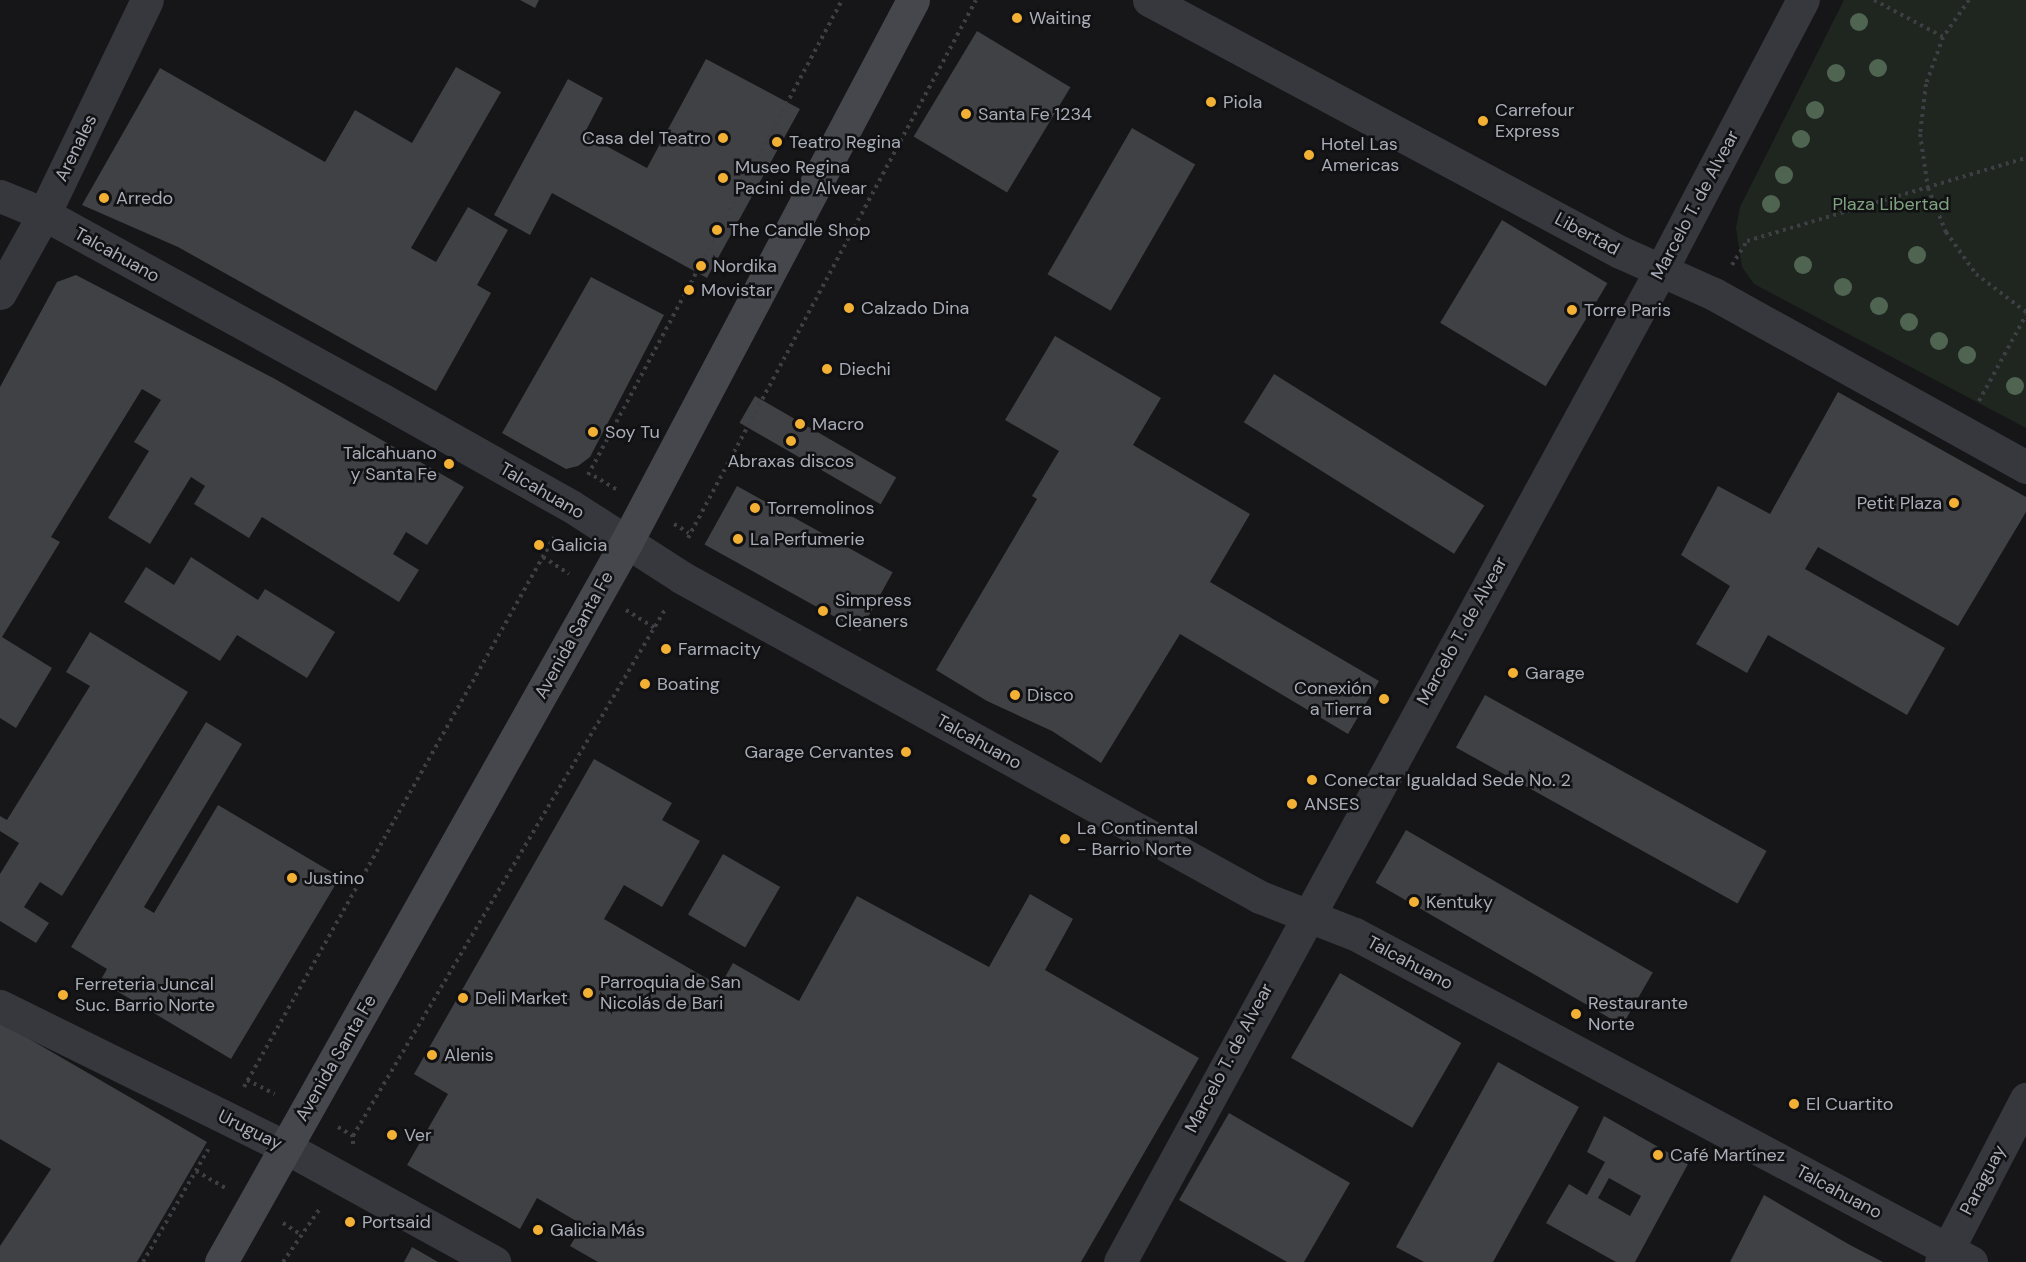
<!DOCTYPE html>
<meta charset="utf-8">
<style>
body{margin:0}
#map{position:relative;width:2026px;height:1262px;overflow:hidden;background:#161618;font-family:"DM Sans",sans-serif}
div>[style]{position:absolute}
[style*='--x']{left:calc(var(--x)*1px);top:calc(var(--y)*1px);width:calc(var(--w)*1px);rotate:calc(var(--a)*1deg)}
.green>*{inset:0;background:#1e261f}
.building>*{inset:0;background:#404145;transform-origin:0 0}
.path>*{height:4px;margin-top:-2px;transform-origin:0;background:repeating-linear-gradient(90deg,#3d3f44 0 3px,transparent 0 7.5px)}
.minor>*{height:33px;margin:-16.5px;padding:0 16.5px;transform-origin:16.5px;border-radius:16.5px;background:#37383d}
.secondary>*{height:33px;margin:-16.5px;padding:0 16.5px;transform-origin:16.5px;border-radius:16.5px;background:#45474d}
.trees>*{width:18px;height:18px;margin:-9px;border-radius:50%;background:#506452}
.dots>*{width:16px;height:16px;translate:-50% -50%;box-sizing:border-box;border:3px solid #111113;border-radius:50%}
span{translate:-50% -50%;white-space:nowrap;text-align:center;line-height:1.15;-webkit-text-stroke:5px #111113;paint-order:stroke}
.poi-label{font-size:18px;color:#a8adb8}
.left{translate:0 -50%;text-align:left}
.right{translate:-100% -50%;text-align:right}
.street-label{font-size:18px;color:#a8adb8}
.park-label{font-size:18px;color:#7fa381}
</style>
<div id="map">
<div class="green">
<i style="clip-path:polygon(1844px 0,2026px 0,2026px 428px,1754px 284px,1742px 267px,1736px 228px,1740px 207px)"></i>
</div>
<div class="building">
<i style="clip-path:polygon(520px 0,539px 0,535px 8px)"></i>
<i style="left:977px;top:31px;width:109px;height:123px;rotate:31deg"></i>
<i style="clip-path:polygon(706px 59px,800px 109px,707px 278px,552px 193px,530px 235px,494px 215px,568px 79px,603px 98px,584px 134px,647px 168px)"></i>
<i style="clip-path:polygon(456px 67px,501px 92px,411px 248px,436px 262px,468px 207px,508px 230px,477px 285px,491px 293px,436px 391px,178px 247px,82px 205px,160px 68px,325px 162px,355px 110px,412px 143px)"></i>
<i style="left:1132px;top:128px;width:73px;height:169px;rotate:30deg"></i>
<i style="left:1502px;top:220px;width:123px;height:120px;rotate:31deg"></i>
<i style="clip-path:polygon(76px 275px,275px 379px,464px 487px,427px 545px,406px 532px,393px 554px,419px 570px,399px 602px,262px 517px,249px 538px,194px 504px,205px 486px,191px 477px,150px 544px,108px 518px,149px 451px,134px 442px,161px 400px,142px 389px,51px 537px,60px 542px,2px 637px,52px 668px,16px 728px,0 718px,0 387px,57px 282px)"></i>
<i style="clip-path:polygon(591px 277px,664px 315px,590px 457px,578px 466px,566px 469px,502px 433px)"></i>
<i style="clip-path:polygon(1055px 336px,1161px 398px,1133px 445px,1250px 514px,1210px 582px,1379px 681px,1348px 734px,1180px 634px,1101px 763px,1052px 731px,987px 701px,936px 670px,1037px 499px,1032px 496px,1059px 451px,1005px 420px)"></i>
<i style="left:1274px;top:374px;width:248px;height:57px;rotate:32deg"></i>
<i style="clip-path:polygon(1838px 392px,2026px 497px,2026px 512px,1958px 626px,1818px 547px,1805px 569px,1945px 648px,1907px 715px,1768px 635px,1747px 673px,1696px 644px,1730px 586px,1681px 555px,1718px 486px,1770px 514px)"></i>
<i style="left:755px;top:396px;width:163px;height:31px;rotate:30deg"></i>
<i style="left:737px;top:486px;width:178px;height:67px;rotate:29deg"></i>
<i style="clip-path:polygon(191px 557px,258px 600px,265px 589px,335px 632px,307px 678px,237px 635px,220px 661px,124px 602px,146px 567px,174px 585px)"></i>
<i style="clip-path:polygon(90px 632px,188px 692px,62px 896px,40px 882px,24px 907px,49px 923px,36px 943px,0 921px,0 874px,19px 843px,0 831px,0 816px,7px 820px,90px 686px,66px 672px)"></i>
<i style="left:1485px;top:695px;width:322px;height:60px;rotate:29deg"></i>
<i style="clip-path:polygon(206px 722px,242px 744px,144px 907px,154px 913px,218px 805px,340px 877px,231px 1059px,100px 981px,107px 969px,71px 947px)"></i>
<i style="clip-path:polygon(594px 759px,672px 803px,662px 820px,700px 841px,662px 907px,624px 885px,604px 919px,720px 986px,733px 963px,799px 1001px,857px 896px,989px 967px,1030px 894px,1073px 919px,1045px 970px,1199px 1058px,1081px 1262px,598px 1262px,570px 1246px,583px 1225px,537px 1198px,520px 1229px,407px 1165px,448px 1094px,414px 1074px)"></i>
<i style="left:1406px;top:830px;width:285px;height:61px;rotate:30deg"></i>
<i style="left:723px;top:854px;width:66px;height:70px;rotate:30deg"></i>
<i style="left:1340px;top:973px;width:140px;height:98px;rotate:30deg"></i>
<i style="clip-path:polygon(0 1022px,207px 1142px,137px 1262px,0 1262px,0 1246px,51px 1169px,0 1139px)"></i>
<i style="clip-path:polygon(1498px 1062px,1579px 1107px,1493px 1262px,1424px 1262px,1396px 1247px)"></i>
<i style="clip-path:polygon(1229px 1113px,1350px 1183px,1304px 1262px,1287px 1262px,1179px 1200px)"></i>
<i style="clip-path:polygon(evenodd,1604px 1116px,1688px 1164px,1635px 1262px,1616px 1262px,1546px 1223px,1569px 1184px,1587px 1195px,1605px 1162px,1587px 1152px,1604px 1116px,1609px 1178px,1641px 1196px,1630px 1216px,1598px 1198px,1609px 1178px)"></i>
<i style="clip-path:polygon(1764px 1195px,1850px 1245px,1883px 1262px,1730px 1262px)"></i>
<i style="clip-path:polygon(412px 1247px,438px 1262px,404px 1262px)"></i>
</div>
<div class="path">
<i style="--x:1874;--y:0;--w:78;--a:28.2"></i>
<i style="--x:1969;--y:0;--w:45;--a:125.1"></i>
<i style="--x:1943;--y:37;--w:50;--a:109.9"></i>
<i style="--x:1926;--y:84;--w:50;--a:96.8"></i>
<i style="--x:1920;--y:134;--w:55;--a:81.6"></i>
<i style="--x:1928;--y:188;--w:48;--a:67.8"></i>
<i style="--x:1946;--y:232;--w:52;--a:54.5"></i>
<i style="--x:1976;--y:274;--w:63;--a:37.2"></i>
<i style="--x:1732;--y:265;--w:28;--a:-58"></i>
<i style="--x:1747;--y:241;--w:291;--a:-16.6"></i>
<i style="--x:1979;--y:401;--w:98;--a:-61.3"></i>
<i style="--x:588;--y:475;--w:539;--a:-61.86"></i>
<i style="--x:594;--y:476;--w:26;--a:31"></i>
<i style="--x:674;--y:524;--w:17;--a:31"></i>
<i style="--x:688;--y:538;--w:610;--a:-61.84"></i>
<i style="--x:543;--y:557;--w:31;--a:33"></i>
<i style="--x:626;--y:610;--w:36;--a:32"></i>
<i style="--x:247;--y:1080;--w:31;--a:27"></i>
<i style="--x:244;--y:1087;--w:631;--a:-60.59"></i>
<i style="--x:338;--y:1127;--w:17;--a:31"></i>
<i style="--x:353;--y:1144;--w:8;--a:-90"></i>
<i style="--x:353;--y:1136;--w:614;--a:-59.34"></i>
<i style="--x:196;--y:1171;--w:34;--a:30"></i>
<i style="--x:283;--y:1223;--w:20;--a:33"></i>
<i style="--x:143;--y:1262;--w:132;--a:-59.9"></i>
<i style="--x:283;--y:1262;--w:67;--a:-55.4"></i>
</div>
<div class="minor">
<i style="--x:1149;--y:0;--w:534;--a:28.15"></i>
<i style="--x:1620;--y:252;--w:103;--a:24.1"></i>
<i style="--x:1714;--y:294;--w:357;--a:29"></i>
<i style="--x:0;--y:196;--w:48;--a:22.2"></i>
<i style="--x:44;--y:214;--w:382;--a:28.8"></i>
<i style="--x:379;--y:398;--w:220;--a:29.4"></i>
<i style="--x:571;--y:506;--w:131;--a:32.8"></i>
<i style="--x:681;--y:577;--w:662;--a:28.93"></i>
<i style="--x:1260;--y:897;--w:102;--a:21.3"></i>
<i style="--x:1355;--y:934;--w:698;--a:28.03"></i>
<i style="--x:0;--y:293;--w:90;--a:-60.9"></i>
<i style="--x:44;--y:214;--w:237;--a:-64.3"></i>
<i style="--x:0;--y:1006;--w:318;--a:26.3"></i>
<i style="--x:285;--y:1147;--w:239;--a:28.8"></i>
<i style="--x:1120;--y:1262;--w:1132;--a:-61.4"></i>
<i style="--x:1662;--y:268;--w:303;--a:-62.3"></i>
<i style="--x:1941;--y:1262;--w:184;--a:-62.5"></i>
</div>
<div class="secondary">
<i style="--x:221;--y:1262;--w:825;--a:-60.61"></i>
<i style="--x:626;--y:543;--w:614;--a:-62.14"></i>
</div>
<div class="trees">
<i style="left:1859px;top:22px"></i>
<i style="left:1878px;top:68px"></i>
<i style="left:1836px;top:73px"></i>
<i style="left:1815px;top:110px"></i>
<i style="left:1801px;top:139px"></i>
<i style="left:1784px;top:175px"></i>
<i style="left:1771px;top:204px"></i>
<i style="left:1917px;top:255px"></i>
<i style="left:1803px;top:265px"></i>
<i style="left:1843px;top:287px"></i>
<i style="left:1879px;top:306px"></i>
<i style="left:1909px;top:322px"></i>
<i style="left:1939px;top:341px"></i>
<i style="left:1967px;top:355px"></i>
<i style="left:2015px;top:386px"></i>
</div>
<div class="dots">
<i style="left:1017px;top:18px;background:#f2b134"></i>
<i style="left:1211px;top:102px;background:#f2b134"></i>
<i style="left:966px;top:114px;background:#f2b134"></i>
<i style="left:1483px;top:121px;background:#f2b134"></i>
<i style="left:723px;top:138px;background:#f2b134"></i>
<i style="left:777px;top:142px;background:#f2b134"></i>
<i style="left:1309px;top:155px;background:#f2b134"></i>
<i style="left:723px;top:178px;background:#f2b134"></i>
<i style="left:104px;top:198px;background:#f2b134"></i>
<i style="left:717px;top:230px;background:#f2b134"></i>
<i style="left:701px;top:266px;background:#f2b134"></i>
<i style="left:689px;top:290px;background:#f2b134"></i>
<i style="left:849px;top:308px;background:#f2b134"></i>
<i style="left:1572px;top:310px;background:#f2b134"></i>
<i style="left:827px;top:369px;background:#f2b134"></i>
<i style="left:800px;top:424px;background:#f2b134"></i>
<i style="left:593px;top:432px;background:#f2b134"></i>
<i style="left:791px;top:441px;background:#f2b134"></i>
<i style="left:449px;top:464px;background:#f2b134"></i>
<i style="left:1954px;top:503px;background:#f2b134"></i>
<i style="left:755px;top:508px;background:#f2b134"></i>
<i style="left:738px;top:539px;background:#f2b134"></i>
<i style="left:539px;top:545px;background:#f2b134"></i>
<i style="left:823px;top:611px;background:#f2b134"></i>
<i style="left:666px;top:649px;background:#f2b134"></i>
<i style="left:1513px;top:673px;background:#f2b134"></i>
<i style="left:645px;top:684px;background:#f2b134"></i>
<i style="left:1015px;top:695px;background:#f2b134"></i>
<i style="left:1384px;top:699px;background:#f2b134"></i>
<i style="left:906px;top:752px;background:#f2b134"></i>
<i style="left:1312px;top:780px;background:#f2b134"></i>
<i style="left:1292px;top:804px;background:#f2b134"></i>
<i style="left:1065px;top:839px;background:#f2b134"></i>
<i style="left:292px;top:878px;background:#f2b134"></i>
<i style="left:1414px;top:902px;background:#f2b134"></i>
<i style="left:588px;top:993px;background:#f2b134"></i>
<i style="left:63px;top:995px;background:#f2b134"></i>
<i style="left:463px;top:998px;background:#f2b134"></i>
<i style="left:1576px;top:1014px;background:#f2b134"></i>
<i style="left:432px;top:1055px;background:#f2b134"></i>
<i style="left:1794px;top:1104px;background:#f2b134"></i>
<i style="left:392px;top:1135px;background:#f2b134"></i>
<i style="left:1658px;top:1155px;background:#f2b134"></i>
<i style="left:350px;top:1222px;background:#f2b134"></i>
<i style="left:538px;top:1230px;background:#f2b134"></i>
</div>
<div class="poi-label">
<span class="left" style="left:1029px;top:18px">Waiting</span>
<span class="left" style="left:1223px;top:102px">Piola</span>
<span class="left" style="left:1495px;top:121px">Carrefour<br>Express</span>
<span class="left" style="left:978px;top:114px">Santa Fe 1234</span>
<span class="right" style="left:711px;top:138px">Casa del Teatro</span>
<span class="left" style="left:789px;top:142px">Teatro Regina</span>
<span class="left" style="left:1321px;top:155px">Hotel Las<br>Americas</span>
<span class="left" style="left:735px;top:178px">Museo Regina<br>Pacini de Alvear</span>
<span class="left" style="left:116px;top:198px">Arredo</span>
<span class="left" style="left:729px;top:230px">The Candle Shop</span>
<span class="left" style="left:713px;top:266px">Nordika</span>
<span class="left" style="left:701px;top:290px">Movistar</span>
<span class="left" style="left:861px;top:308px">Calzado Dina</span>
<span class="left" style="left:1584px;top:310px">Torre Paris</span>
<span class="left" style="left:839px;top:369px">Diechi</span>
<span class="left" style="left:812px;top:424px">Macro</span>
<span class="left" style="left:605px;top:432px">Soy Tu</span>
<span class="right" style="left:437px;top:464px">Talcahuano<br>y Santa Fe</span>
<span style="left:791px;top:461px">Abraxas discos</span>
<span class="right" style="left:1942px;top:503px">Petit Plaza</span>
<span class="left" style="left:767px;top:508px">Torremolinos</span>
<span class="left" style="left:750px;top:539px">La Perfumerie</span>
<span class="left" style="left:551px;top:545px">Galicia</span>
<span class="left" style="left:835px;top:611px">Simpress<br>Cleaners</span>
<span class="left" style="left:678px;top:649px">Farmacity</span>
<span class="left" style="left:1525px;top:673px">Garage</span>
<span class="left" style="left:657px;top:684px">Boating</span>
<span class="right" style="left:1372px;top:699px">Conexión<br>a Tierra</span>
<span class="left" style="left:1027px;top:695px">Disco</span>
<span class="right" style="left:894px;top:752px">Garage Cervantes</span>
<span class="left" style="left:1324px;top:780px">Conectar Igualdad Sede No. 2</span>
<span class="left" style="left:1304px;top:804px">ANSES</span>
<span class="left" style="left:1077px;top:839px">La Continental<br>- Barrio Norte</span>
<span class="left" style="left:304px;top:878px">Justino</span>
<span class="left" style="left:1426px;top:902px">Kentuky</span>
<span class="left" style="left:600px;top:993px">Parroquia de San<br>Nicolás de Bari</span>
<span class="left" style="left:75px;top:995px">Ferreteria Juncal<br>Suc. Barrio Norte</span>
<span class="left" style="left:475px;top:998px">Deli Market</span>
<span class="left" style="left:1588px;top:1014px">Restaurante<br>Norte</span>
<span class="left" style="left:444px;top:1055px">Alenis</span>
<span class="left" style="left:1806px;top:1104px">El Cuartito</span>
<span class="left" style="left:404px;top:1135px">Ver</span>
<span class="left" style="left:1670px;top:1155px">Café Martínez</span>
<span class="left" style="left:362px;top:1222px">Portsaid</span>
<span class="left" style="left:550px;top:1230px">Galicia Más</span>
</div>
<div class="street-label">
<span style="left:76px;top:148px;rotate:-64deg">Arenales</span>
<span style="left:1695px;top:205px;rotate:-62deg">Marcelo T. de Alvear</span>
<span style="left:1587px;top:234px;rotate:28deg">Libertad</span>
<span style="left:117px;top:255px;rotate:29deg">Talcahuano</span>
<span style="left:542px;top:491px;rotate:30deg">Talcahuano</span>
<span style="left:1462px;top:631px;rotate:-61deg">Marcelo T. de Alvear</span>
<span style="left:574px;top:635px;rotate:-61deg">Avenida Santa Fe</span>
<span style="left:979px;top:742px;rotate:29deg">Talcahuano</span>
<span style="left:1410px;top:963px;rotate:28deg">Talcahuano</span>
<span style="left:336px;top:1058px;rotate:-60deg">Avenida Santa Fe</span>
<span style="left:1229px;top:1058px;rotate:-62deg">Marcelo T. de Alvear</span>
<span style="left:250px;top:1130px;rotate:26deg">Uruguay</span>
<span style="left:1983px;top:1180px;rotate:-62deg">Paraguay</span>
<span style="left:1839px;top:1192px;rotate:28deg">Talcahuano</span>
</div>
<div class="park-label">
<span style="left:1891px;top:204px">Plaza Libertad</span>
</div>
</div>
